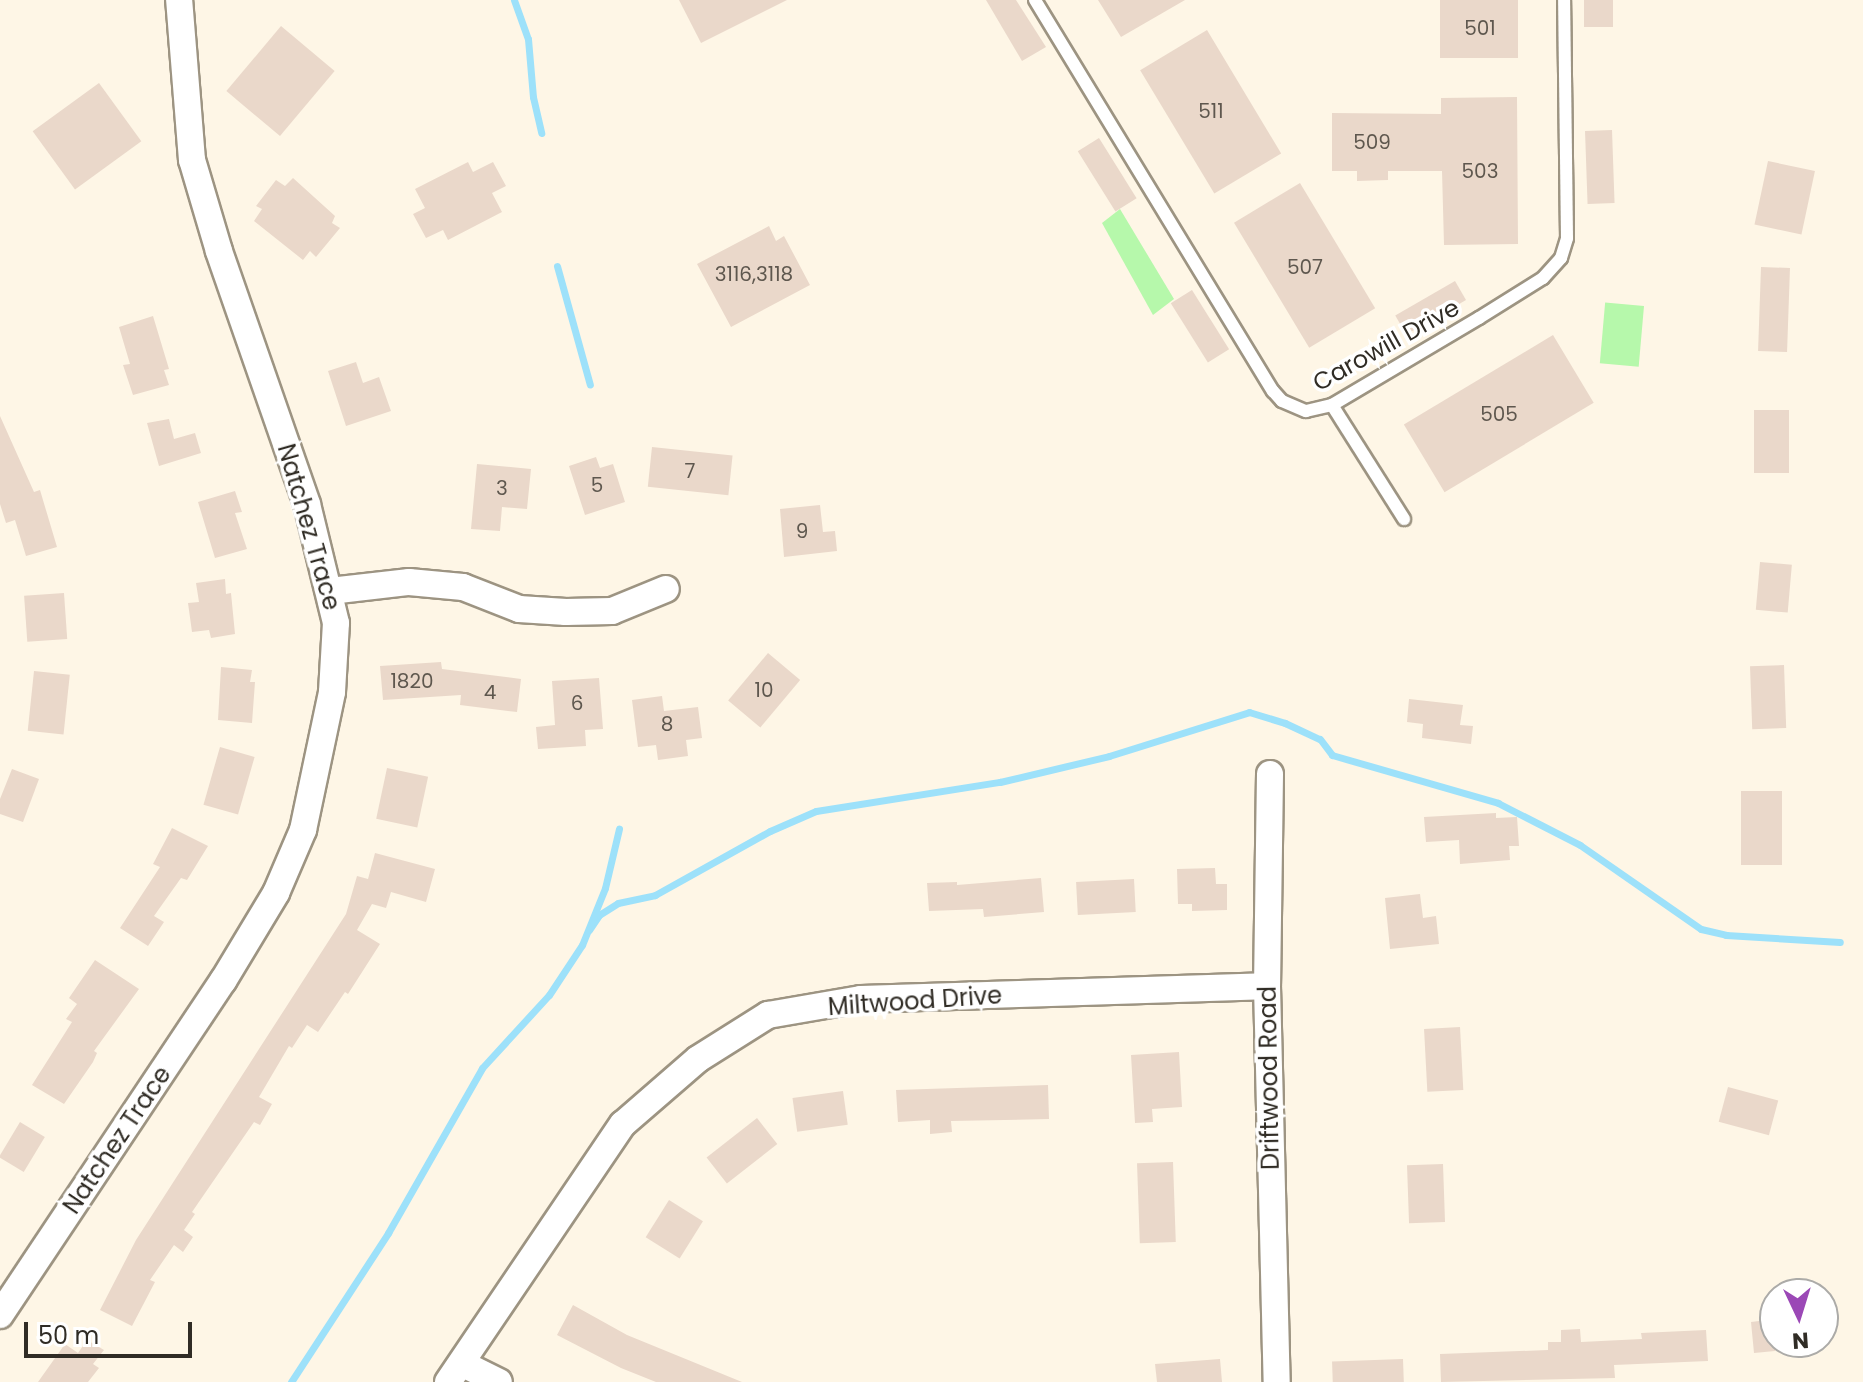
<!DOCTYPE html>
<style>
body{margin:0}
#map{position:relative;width:1863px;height:1382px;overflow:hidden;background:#fef6e6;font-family:Poppins,sans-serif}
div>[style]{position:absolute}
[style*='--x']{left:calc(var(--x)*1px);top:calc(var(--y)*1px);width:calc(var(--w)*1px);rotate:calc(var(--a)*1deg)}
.green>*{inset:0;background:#b6f8ab;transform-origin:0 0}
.stream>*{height:7px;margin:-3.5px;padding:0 3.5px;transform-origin:3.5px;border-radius:3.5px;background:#9de1fa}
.building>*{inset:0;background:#ead8ca;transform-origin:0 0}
.roads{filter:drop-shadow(2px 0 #9d9482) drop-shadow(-2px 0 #9d9482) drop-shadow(0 2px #9d9482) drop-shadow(0 -2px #9d9482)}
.lane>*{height:12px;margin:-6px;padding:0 6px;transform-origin:6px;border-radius:6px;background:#fff}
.street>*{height:26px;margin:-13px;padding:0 13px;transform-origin:13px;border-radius:13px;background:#fff}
span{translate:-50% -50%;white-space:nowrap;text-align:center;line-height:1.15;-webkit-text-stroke:7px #fff;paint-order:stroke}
.number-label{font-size:20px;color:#5e574e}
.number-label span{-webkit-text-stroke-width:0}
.street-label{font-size:24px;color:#302c25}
.north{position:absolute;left:1759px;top:1278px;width:80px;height:80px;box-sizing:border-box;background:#fff;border:2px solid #acaba8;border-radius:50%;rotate:176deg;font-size:22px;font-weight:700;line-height:32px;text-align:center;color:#302c25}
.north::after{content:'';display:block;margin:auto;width:28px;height:36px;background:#9b48b6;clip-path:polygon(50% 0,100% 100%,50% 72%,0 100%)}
.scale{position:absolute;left:24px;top:1322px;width:168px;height:36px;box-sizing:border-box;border:4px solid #302c25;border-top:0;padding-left:10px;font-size:24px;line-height:28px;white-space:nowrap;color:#302c25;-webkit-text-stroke:6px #fff;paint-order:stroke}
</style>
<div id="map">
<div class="green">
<i style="clip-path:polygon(1120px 209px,1174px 299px,1153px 315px,1102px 223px)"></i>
<i style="left:1644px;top:306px;width:61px;height:39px;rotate:95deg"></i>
</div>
<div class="stream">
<i style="--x:514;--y:0;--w:41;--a:70.3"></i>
<i style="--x:528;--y:39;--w:58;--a:85.1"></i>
<i style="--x:533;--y:97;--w:37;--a:77"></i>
<i style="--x:557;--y:266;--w:123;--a:74.5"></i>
<i style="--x:589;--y:930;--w:18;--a:-56"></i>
<i style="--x:599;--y:915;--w:22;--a:-32"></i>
<i style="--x:618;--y:903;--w:38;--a:-12"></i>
<i style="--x:655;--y:895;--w:132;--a:-29.1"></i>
<i style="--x:770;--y:831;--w:50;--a:-23.5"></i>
<i style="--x:816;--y:811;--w:186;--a:-9"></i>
<i style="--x:1000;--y:782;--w:112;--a:-13.4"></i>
<i style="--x:1109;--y:756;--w:147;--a:-17.4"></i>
<i style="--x:1249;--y:712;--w:38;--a:17"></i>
<i style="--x:1285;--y:723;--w:38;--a:25"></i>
<i style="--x:1320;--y:739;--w:20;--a:53"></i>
<i style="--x:1332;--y:755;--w:173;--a:16.1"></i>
<i style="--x:1498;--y:803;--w:92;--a:27.1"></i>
<i style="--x:1580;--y:845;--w:147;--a:34.8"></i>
<i style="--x:1701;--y:929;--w:26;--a:13"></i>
<i style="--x:1726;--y:935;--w:114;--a:3.5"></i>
<i style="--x:291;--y:1382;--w:178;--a:-56.9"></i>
<i style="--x:388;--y:1233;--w:190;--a:-60.3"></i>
<i style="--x:482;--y:1068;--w:99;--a:-47.5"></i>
<i style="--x:549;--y:995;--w:60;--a:-56.6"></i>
<i style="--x:582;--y:945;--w:61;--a:-68"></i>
<i style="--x:605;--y:888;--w:61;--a:-76.7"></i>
</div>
<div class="building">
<i style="clip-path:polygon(679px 0,787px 0,701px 43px)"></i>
<i style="clip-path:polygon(986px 0,1016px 0,1046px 47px,1022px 61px)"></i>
<i style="clip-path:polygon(1098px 0,1185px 0,1121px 37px)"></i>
<i style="left:1440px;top:0;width:78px;height:58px"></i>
<i style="left:1584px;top:0;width:29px;height:27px"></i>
<i style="left:281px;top:26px;width:70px;height:85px;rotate:40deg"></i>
<i style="left:1207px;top:30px;width:144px;height:78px;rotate:59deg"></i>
<i style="left:99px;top:83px;width:72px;height:82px;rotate:54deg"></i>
<i style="clip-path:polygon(1517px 97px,1518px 244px,1444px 245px,1442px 171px,1388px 171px,1388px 180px,1357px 181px,1357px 171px,1332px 171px,1332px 113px,1441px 114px,1441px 98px)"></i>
<i style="left:1612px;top:130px;width:73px;height:27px;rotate:88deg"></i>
<i style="left:1099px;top:138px;width:71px;height:25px;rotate:58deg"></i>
<i style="left:1768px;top:161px;width:48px;height:65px;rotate:12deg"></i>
<i style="clip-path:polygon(468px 162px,473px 172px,493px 162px,506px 186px,492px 193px,502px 212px,448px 240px,443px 230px,426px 238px,413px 214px,425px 208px,415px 189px)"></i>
<i style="clip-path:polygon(293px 178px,335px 216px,332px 223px,340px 228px,316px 257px,310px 251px,303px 260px,254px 221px,262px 209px,256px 206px,276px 180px,285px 186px)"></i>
<i style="left:1300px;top:183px;width:146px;height:77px;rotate:59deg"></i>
<i style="clip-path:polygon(769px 226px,776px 241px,784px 236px,810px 285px,731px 327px,697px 264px)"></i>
<i style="left:1761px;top:267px;width:29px;height:84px;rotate:2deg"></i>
<i style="left:1455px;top:281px;width:22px;height:69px;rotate:60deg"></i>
<i style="left:1192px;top:290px;width:70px;height:25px;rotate:58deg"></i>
<i style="clip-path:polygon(153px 316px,169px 369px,164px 370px,169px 385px,133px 395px,123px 365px,130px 364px,119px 327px)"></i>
<i style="left:1553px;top:335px;width:79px;height:174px;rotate:59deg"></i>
<i style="clip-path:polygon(356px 362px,363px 383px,379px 377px,391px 411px,346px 426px,328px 371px)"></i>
<i style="left:1754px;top:410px;width:35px;height:63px"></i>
<i style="clip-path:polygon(0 416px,34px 492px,40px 490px,57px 547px,26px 556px,15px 520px,6px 523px,0 504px)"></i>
<i style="clip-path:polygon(169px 419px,174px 439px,195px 433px,201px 453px,159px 466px,147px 423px)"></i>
<i style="left:652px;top:447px;width:81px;height:40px;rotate:6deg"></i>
<i style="clip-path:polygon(596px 457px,600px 468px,613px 464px,625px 502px,585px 515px,569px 466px)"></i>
<i style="clip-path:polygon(477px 464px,531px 469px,527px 509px,502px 507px,500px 531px,471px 529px)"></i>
<i style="clip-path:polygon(235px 491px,242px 512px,235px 513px,247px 549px,215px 558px,198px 502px)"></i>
<i style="clip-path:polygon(820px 505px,823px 532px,835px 531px,837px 551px,784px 557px,780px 509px)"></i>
<i style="left:1760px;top:562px;width:32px;height:48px;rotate:5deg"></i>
<i style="clip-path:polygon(225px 579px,226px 594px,231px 593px,235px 634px,211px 638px,209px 630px,192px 632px,188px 603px,199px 602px,196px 583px)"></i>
<i style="left:64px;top:593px;width:46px;height:40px;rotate:86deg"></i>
<i style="left:768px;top:653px;width:42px;height:62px;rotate:40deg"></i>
<i style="clip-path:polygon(441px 662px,442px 669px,521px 679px,517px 712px,460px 705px,461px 695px,383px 700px,380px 666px)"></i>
<i style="left:1784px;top:665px;width:63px;height:34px;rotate:88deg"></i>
<i style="clip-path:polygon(221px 667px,252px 670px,250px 682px,255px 682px,252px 723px,218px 720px)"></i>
<i style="left:34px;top:671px;width:36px;height:60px;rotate:6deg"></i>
<i style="clip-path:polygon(599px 678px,603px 729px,585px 730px,586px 746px,538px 749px,536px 727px,555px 725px,552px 681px)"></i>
<i style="clip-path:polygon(662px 696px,664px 711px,698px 707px,702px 738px,686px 740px,688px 756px,658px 760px,656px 745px,638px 747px,632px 700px)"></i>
<i style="clip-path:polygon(1409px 699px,1463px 705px,1460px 725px,1473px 726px,1471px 744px,1422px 738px,1423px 724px,1407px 722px)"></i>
<i style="left:220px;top:747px;width:36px;height:60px;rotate:16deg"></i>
<i style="left:387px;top:768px;width:42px;height:52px;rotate:12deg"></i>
<i style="clip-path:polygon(12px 769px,39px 779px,23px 822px,0 814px,0 799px)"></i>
<i style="left:1741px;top:791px;width:41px;height:74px"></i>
<i style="clip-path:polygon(1496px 813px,1496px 818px,1517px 817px,1519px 846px,1509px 846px,1510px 860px,1460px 864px,1459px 840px,1426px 842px,1424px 817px)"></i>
<i style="clip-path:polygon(172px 828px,208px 846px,187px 880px,181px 878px,154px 916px,164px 922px,148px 946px,120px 928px,160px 867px,153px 864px)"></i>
<i style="clip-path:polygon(375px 853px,435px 869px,426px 902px,391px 892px,386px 908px,372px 904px,357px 930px,380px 944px,348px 994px,345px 992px,318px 1032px,307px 1025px,292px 1048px,289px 1046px,259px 1097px,272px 1104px,260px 1125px,254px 1122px,192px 1212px,195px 1214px,184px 1230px,193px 1237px,183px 1252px,174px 1245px,150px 1280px,155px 1282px,132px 1326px,100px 1310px,136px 1240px,346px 914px,357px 876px,368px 879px)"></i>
<i style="clip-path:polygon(1215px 868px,1216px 884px,1227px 884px,1227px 910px,1192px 911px,1192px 904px,1178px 904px,1177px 869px)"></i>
<i style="clip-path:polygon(1041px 878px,1044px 912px,984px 917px,983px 909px,929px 911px,927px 883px,957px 882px,957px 885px)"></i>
<i style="left:1134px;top:879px;width:33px;height:58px;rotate:87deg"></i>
<i style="clip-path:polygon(1420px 894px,1423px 918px,1436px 916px,1439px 944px,1390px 949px,1385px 898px)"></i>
<i style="clip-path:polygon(95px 960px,139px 989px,94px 1051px,97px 1053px,93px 1062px,64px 1104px,32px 1085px,72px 1022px,66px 1019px,77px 1004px,69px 998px)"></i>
<i style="left:1460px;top:1027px;width:63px;height:36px;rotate:87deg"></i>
<i style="clip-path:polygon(1179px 1052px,1182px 1107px,1152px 1109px,1153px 1122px,1135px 1123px,1131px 1055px)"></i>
<i style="clip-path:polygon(1048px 1085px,1049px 1119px,951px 1121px,952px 1132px,930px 1134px,930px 1120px,898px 1122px,896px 1090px)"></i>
<i style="left:1728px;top:1087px;width:52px;height:36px;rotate:15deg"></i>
<i style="left:843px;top:1091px;width:34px;height:51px;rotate:82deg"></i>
<i style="left:757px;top:1118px;width:33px;height:64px;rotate:52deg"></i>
<i style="left:20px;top:1122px;width:29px;height:41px;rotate:31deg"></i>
<i style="left:1173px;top:1162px;width:80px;height:36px;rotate:88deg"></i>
<i style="left:1443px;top:1164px;width:58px;height:36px;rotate:88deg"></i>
<i style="left:669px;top:1200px;width:40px;height:44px;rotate:32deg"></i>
<i style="clip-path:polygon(573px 1305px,627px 1335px,742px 1382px,656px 1382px,621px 1368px,557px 1335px)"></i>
<i style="clip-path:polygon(1775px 1319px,1775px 1351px,1754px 1353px,1751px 1322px)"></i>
<i style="clip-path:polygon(1580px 1329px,1581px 1342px,1642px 1339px,1641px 1333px,1706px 1330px,1708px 1361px,1614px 1365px,1615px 1378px,1441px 1382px,1440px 1354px,1548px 1350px,1548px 1342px,1561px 1342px,1561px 1330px)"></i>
<i style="clip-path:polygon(87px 1340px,104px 1350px,93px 1364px,99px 1368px,88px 1382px,38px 1382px,65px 1344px,78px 1353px)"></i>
<i style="clip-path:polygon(1220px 1359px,1222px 1382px,1157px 1382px,1155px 1364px)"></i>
<i style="left:1403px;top:1359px;width:23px;height:71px;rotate:88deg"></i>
</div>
<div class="roads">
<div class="lane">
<i style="--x:1035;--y:0;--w:458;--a:58.7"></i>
<i style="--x:1273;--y:391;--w:13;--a:48"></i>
<i style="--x:1282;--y:401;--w:26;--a:23"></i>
<i style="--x:1306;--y:411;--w:27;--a:-13"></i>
<i style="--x:1332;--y:405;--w:171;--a:-30.6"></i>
<i style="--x:1479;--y:318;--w:75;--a:-32"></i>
<i style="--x:1543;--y:278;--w:27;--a:-48"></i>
<i style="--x:1561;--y:258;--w:21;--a:-73"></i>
<i style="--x:1567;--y:238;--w:238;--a:-90.7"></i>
<i style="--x:1332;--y:405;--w:135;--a:57.7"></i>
</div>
<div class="street">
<i style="--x:330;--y:591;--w:80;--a:-6.5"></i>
<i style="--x:409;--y:582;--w:54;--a:5.3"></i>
<i style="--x:463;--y:587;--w:60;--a:21.4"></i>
<i style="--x:519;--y:609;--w:47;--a:3.7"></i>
<i style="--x:566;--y:612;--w:46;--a:-1.2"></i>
<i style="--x:612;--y:611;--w:58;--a:-22.2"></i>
<i style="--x:1270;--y:774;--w:212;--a:90.8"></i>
<i style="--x:1267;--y:986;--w:396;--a:88.6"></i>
<i style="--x:0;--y:1315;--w:402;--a:-56.3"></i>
<i style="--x:223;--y:981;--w:103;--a:-58.9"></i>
<i style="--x:276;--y:893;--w:69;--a:-66.8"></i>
<i style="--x:303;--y:830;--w:141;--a:-78.1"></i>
<i style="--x:332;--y:692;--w:69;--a:-86.7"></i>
<i style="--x:336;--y:623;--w:122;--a:-103.7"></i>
<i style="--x:307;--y:504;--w:268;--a:-109.2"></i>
<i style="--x:219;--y:251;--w:95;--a:-106.5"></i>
<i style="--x:192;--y:160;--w:161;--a:-94.6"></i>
<i style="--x:463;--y:1364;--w:40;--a:26.6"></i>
<i style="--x:448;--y:1382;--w:312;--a:-55.9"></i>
<i style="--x:623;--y:1124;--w:99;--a:-40.9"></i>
<i style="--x:698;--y:1059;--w:83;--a:-32.2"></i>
<i style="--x:768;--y:1015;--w:94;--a:-9.8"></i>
<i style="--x:861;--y:999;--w:406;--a:-1.8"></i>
</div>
</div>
<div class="number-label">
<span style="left:1480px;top:28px">501</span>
<span style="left:1211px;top:111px">511</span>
<span style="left:1372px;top:142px">509</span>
<span style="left:1480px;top:171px">503</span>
<span style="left:1305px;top:267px">507</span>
<span style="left:754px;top:274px">3116,3118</span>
<span style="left:1499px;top:414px">505</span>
<span style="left:690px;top:471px">7</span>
<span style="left:597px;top:485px">5</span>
<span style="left:502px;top:488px">3</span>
<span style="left:802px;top:531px">9</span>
<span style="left:412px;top:681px">1820</span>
<span style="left:764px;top:690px">10</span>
<span style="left:490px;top:692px">4</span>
<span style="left:577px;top:703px">6</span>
<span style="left:667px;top:724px">8</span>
</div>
<div class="street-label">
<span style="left:1386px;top:345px;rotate:-29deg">Carowill Drive</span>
<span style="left:309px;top:527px;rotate:74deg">Natchez Trace</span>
<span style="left:915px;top:1001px;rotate:-4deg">Miltwood Drive</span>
<span style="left:1269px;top:1078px;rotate:-91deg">Driftwood Road</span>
<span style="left:117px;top:1140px;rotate:-56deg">Natchez Trace</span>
</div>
<div class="north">N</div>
<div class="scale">50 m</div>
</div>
